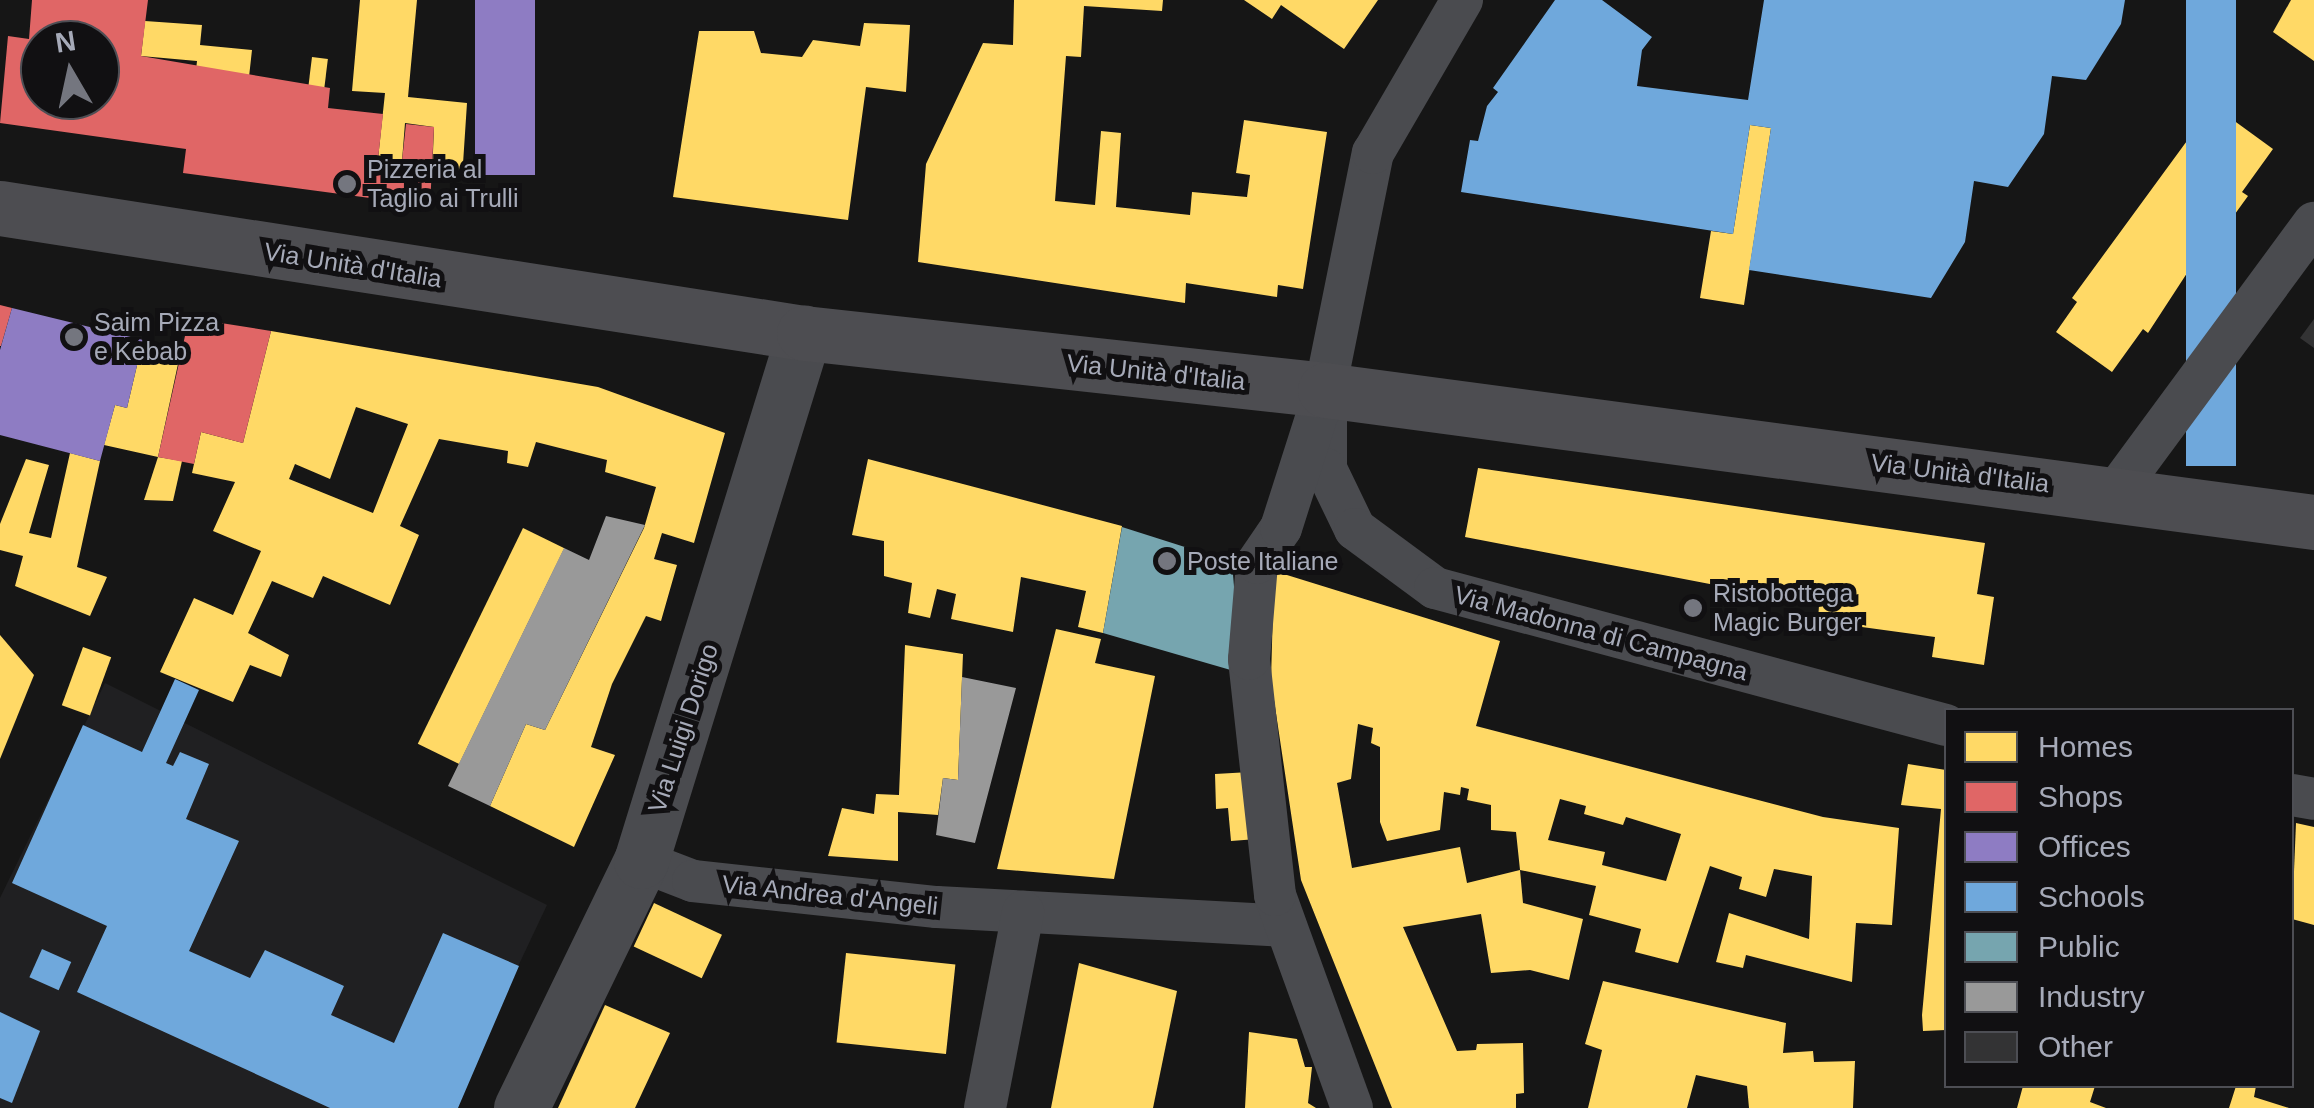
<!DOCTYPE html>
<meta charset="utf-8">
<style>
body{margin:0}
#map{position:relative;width:2314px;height:1108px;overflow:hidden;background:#161616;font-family:Arial,sans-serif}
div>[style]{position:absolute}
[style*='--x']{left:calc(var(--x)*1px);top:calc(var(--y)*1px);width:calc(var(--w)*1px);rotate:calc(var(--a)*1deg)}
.built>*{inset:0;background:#202022}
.homes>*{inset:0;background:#ffd966;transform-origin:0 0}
.shops>*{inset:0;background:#e06666}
.offices>*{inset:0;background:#8e7cc3;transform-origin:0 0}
.schools>*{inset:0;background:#6fa8dc;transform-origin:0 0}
.public>*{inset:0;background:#76a5af}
.industry>*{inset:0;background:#999}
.building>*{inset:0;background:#333334}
.minor>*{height:42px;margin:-21px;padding:0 21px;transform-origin:21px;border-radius:21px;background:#4a4b4f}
.tertiary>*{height:55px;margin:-27.5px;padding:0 27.5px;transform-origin:27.5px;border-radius:27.5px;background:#4a4b4f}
.primary>*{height:55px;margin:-27.5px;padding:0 27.5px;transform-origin:27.5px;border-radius:27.5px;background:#4d4d51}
.dots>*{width:28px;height:28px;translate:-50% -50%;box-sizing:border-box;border:5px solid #111012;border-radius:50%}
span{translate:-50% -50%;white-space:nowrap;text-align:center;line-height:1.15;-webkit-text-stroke:10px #111012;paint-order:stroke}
.poi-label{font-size:25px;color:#a6aab8}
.left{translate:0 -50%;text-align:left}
.street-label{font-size:25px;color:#a6aab8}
.legend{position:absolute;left:1944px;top:708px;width:350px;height:380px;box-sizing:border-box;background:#111012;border:2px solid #4d4e54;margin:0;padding:12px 18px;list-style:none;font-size:30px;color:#a6aab8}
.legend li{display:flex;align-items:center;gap:20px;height:50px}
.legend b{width:50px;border:2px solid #4d4e54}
.north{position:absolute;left:20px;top:20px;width:100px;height:100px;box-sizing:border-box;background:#111012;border:2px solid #4d4e54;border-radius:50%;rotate:351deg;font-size:28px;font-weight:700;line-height:40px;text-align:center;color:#a6aab8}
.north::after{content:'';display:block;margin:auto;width:35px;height:45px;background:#74767f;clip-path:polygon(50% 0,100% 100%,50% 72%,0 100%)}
</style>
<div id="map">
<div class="built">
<i style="clip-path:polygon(105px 683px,547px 905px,451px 1108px,0 1108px,0 898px)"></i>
</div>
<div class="homes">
<i style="clip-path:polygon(360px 0,417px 0,408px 97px,467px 103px,462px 179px,432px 176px,434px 127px,405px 123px,402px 161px,378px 159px,385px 93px,352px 91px)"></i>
<i style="clip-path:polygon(1014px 0,1163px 0,1162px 11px,1084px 6px,1081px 57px,1066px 56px,1055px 201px,1095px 205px,1101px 131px,1121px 133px,1116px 207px,1190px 215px,1192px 192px,1247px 197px,1250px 175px,1236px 173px,1244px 120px,1327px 132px,1303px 289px,1278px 285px,1277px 297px,1186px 283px,1185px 303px,918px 262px,926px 164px,983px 43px,1013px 45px)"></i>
<i style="clip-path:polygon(1244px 0,1378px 0,1344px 49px,1281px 5px,1272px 19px)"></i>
<i style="clip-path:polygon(2291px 0,2314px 0,2314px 61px,2273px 32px)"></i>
<i style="clip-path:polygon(145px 21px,202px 25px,200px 45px,252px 50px,249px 77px,196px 70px,197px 61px,141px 56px)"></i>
<i style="clip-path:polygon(864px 23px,910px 25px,906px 92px,866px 87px,848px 220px,673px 197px,699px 31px,754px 31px,761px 53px,802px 57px,813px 40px,860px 46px)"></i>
<i style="left:312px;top:57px;width:16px;height:29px;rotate:7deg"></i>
<i style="clip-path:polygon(2218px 109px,2273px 149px,2242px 192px,2248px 196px,2227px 225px,2221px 221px,2148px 333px,2143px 329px,2112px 372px,2056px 332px,2077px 302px,2072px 298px,2192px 134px,2196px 138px)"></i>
<i style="clip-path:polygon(1750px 125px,1771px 128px,1744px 305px,1700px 298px,1711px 231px,1733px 234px)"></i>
<i style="clip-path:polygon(evenodd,271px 331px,598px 387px,725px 433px,694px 543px,662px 533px,654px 559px,677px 565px,661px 621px,646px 616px,612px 684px,591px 747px,615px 755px,574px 847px,490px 806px,526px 724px,545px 730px,644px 528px,656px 487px,605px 472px,607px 460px,536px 442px,528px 467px,507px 463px,508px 451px,439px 439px,400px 526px,419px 535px,390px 605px,323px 576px,313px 598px,272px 581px,248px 633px,289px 655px,281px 677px,250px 665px,233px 702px,160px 672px,194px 598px,233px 615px,261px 551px,213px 531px,235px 482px,192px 473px,201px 432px,243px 443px,271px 331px,356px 407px,408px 424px,373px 513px,289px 479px,295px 464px,330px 479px,356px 407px)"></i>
<i style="clip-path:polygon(143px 340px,181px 350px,158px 457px,104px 445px,115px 405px,127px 408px)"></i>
<i style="clip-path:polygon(70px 453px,100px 461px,77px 567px,107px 577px,90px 616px,15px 586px,23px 556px,0 550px,0 524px,26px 459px,49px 465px,29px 533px,51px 538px)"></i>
<i style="clip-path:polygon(158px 457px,182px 461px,173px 501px,144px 500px)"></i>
<i style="clip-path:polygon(868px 459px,1122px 526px,1103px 633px,1078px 627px,1086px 591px,1021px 577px,1013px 632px,951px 619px,956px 594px,937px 589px,930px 618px,908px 613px,912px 583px,884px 576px,884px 541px,852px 535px)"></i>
<i style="clip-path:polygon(1478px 468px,1985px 543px,1977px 594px,1994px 597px,1984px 665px,1932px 657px,1935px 637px,1818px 621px,1819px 605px,1465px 537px)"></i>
<i style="left:523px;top:528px;width:46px;height:240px;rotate:26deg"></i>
<i style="clip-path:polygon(evenodd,1274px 571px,1500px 641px,1476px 726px,1823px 817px,1899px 828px,1892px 925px,1856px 923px,1852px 982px,1746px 955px,1743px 968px,1716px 962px,1729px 913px,1809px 939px,1812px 876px,1774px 869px,1766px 897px,1739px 889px,1742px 877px,1710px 866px,1678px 963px,1635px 952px,1641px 929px,1589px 915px,1596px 886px,1520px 870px,1523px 903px,1583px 919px,1569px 980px,1530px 970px,1491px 973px,1481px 914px,1403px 927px,1457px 1051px,1476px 1050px,1477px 1044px,1523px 1043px,1524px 1093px,1516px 1094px,1516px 1108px,1392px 1108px,1301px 880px,1271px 680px,1274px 571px,1358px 724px,1373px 728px,1371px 743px,1380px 747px,1380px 822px,1387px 841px,1440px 830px,1444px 792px,1460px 795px,1461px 787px,1469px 789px,1467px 800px,1491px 805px,1491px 830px,1516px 832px,1520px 870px,1467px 883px,1460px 847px,1352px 868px,1337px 783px,1351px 779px,1358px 724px,1274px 571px,1560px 799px,1586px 806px,1584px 814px,1623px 825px,1626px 817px,1681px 834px,1666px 881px,1602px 865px,1605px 852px,1548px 840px,1560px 799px)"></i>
<i style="clip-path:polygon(1056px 629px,1101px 639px,1095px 663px,1155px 676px,1114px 879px,997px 869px)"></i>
<i style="clip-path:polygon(0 635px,34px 675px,0 759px)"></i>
<i style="clip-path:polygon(905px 645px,963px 654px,958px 780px,943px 778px,938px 815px,898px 812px,898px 861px,828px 856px,842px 808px,874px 814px,876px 794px,899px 795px)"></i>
<i style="left:83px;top:647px;width:30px;height:62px;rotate:20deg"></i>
<i style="clip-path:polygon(1908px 764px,1946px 770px,1946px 1030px,1923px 1031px,1922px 1015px,1941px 809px,1901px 805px)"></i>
<i style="clip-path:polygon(1250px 772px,1257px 839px,1231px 841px,1228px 808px,1216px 809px,1215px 774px)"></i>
<i style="clip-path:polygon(2296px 823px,2314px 827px,2314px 925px,2292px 919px)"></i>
<i style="left:654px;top:903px;width:75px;height:48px;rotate:25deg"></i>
<i style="left:846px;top:953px;width:110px;height:90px;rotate:6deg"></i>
<i style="clip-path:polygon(1079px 963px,1177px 991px,1153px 1108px,1051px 1108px)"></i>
<i style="clip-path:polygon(1603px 981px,1786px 1023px,1783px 1053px,1813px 1051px,1814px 1062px,1855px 1061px,1853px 1108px,1749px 1108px,1747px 1086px,1696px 1075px,1687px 1108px,1588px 1108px,1602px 1050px,1585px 1044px)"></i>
<i style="clip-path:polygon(605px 1005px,670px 1033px,635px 1108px,558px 1108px)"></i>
<i style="clip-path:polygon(1249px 1032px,1297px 1039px,1305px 1067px,1312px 1067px,1308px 1103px,1316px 1108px,1245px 1108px)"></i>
<i style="clip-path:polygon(2023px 1086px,2095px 1086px,2090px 1102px,2106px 1108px,2017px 1108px)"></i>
<i style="clip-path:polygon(2236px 1086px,2256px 1086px,2254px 1097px,2289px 1108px,2229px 1108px)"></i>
</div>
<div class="shops">
<i style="clip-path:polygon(evenodd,32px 0,148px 0,141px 56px,330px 88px,328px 108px,383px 114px,378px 159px,402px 161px,406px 124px,434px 127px,430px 206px,183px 173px,186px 149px,0 123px,8px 36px,29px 39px,32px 0,40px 40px,100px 40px,100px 100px,40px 100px,40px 40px)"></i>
<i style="clip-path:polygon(0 305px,12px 308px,1px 346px,0 346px)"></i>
<i style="clip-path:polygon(189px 318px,271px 331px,243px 443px,201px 432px,194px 464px,158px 457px)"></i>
</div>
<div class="offices">
<i style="left:475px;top:0;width:60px;height:175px"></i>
<i style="clip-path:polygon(12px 308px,143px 340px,127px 408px,115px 405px,100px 461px,0 435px,0 350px)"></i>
</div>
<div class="schools">
<i style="clip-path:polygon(1555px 0,1602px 0,1652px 37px,1642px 50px,1637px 86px,1748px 100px,1764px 0,2125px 0,2121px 24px,2086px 80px,2052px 76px,2044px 134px,2008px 187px,1974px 181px,1965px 242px,1931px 298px,1749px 270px,1771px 128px,1750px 125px,1733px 234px,1461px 192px,1470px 140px,1478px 141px,1487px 106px,1498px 92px,1493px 88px)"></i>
<i style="left:2186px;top:0;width:50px;height:466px"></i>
<i style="clip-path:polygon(175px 679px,199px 690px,166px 763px,173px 766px,180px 752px,209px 764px,186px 819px,239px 841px,189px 951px,250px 978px,265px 950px,344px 986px,331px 1015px,394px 1043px,443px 933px,519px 966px,458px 1108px,330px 1108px,77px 992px,107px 926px,12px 883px,83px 725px,142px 752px)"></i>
<i style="left:42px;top:949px;width:32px;height:31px;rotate:24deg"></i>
<i style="clip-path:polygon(0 1012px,40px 1031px,12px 1103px,0 1098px)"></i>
</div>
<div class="public">
<i style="clip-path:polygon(1122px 527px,1232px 562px,1241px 673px,1103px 633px)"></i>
</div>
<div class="industry">
<i style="clip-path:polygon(606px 516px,645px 525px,545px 730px,526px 724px,490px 806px,448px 786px,564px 548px,589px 560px)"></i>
<i style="clip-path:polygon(962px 677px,1016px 688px,975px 843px,936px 835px,943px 778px,958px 780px)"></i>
</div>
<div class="building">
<i style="clip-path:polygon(2314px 319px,2314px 348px,2300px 338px)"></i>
</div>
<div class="minor">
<i style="--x:1326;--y:416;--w:53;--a:90"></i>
<i style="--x:1326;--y:469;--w:67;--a:64.2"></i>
<i style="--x:1355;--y:529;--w:99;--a:36.4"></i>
<i style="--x:1435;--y:588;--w:529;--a:15.01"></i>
<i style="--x:2114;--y:494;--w:337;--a:-53.6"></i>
<i style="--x:2292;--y:795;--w:22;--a:10"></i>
<i style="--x:641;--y:861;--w:56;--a:21"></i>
<i style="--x:693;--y:881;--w:245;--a:6.1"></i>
<i style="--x:937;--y:907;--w:348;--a:3.1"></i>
<i style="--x:985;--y:1108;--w:200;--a:-79"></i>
<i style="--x:1352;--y:1108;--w:226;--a:-109.9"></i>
<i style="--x:1275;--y:895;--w:237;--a:-96.3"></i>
<i style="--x:1249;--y:659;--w:96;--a:-85.2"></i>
<i style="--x:1257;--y:563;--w:42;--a:-55.6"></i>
<i style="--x:1281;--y:528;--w:145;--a:-72.3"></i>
<i style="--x:1325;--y:390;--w:242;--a:-78.6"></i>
<i style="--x:1373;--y:153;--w:177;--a:-59.8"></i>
</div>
<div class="tertiary">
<i style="--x:521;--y:1108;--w:275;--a:-64.1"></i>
<i style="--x:641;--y:861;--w:553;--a:-72.84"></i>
</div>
<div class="primary">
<i style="--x:0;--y:208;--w:814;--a:8.84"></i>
<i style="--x:804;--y:333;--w:524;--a:6.24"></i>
<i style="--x:1325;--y:390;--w:998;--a:7.6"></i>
</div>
<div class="dots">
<i style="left:347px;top:184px;background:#74767f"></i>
<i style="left:74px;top:337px;background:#74767f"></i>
<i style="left:1167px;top:561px;background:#74767f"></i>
<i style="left:1693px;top:608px;background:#74767f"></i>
</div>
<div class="poi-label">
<span class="left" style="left:367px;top:184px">Pizzeria al<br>Taglio ai Trulli</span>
<span class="left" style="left:94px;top:337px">Saim Pizza<br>e Kebab</span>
<span class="left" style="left:1187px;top:561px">Poste Italiane</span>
<span class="left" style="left:1713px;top:608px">Ristobottega<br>Magic Burger</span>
</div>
<div class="street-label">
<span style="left:353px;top:265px;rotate:9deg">Via Unità d'Italia</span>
<span style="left:1156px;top:372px;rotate:6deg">Via Unità d'Italia</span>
<span style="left:1960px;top:473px;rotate:7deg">Via Unità d'Italia</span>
<span style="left:1601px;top:633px;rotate:15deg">Via Madonna di Campagna</span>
<span style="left:683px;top:728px;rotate:-72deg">Via Luigi Dorigo</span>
<span style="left:830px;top:895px;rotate:6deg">Via Andrea d'Angeli</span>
</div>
<ul class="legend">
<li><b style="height:28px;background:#ffd966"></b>Homes</li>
<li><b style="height:28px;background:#e06666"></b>Shops</li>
<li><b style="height:28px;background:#8e7cc3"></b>Offices</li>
<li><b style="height:28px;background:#6fa8dc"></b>Schools</li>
<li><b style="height:28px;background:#76a5af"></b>Public</li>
<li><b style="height:28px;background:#999"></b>Industry</li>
<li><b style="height:28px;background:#333334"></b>Other</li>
</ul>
<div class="north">N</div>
</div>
